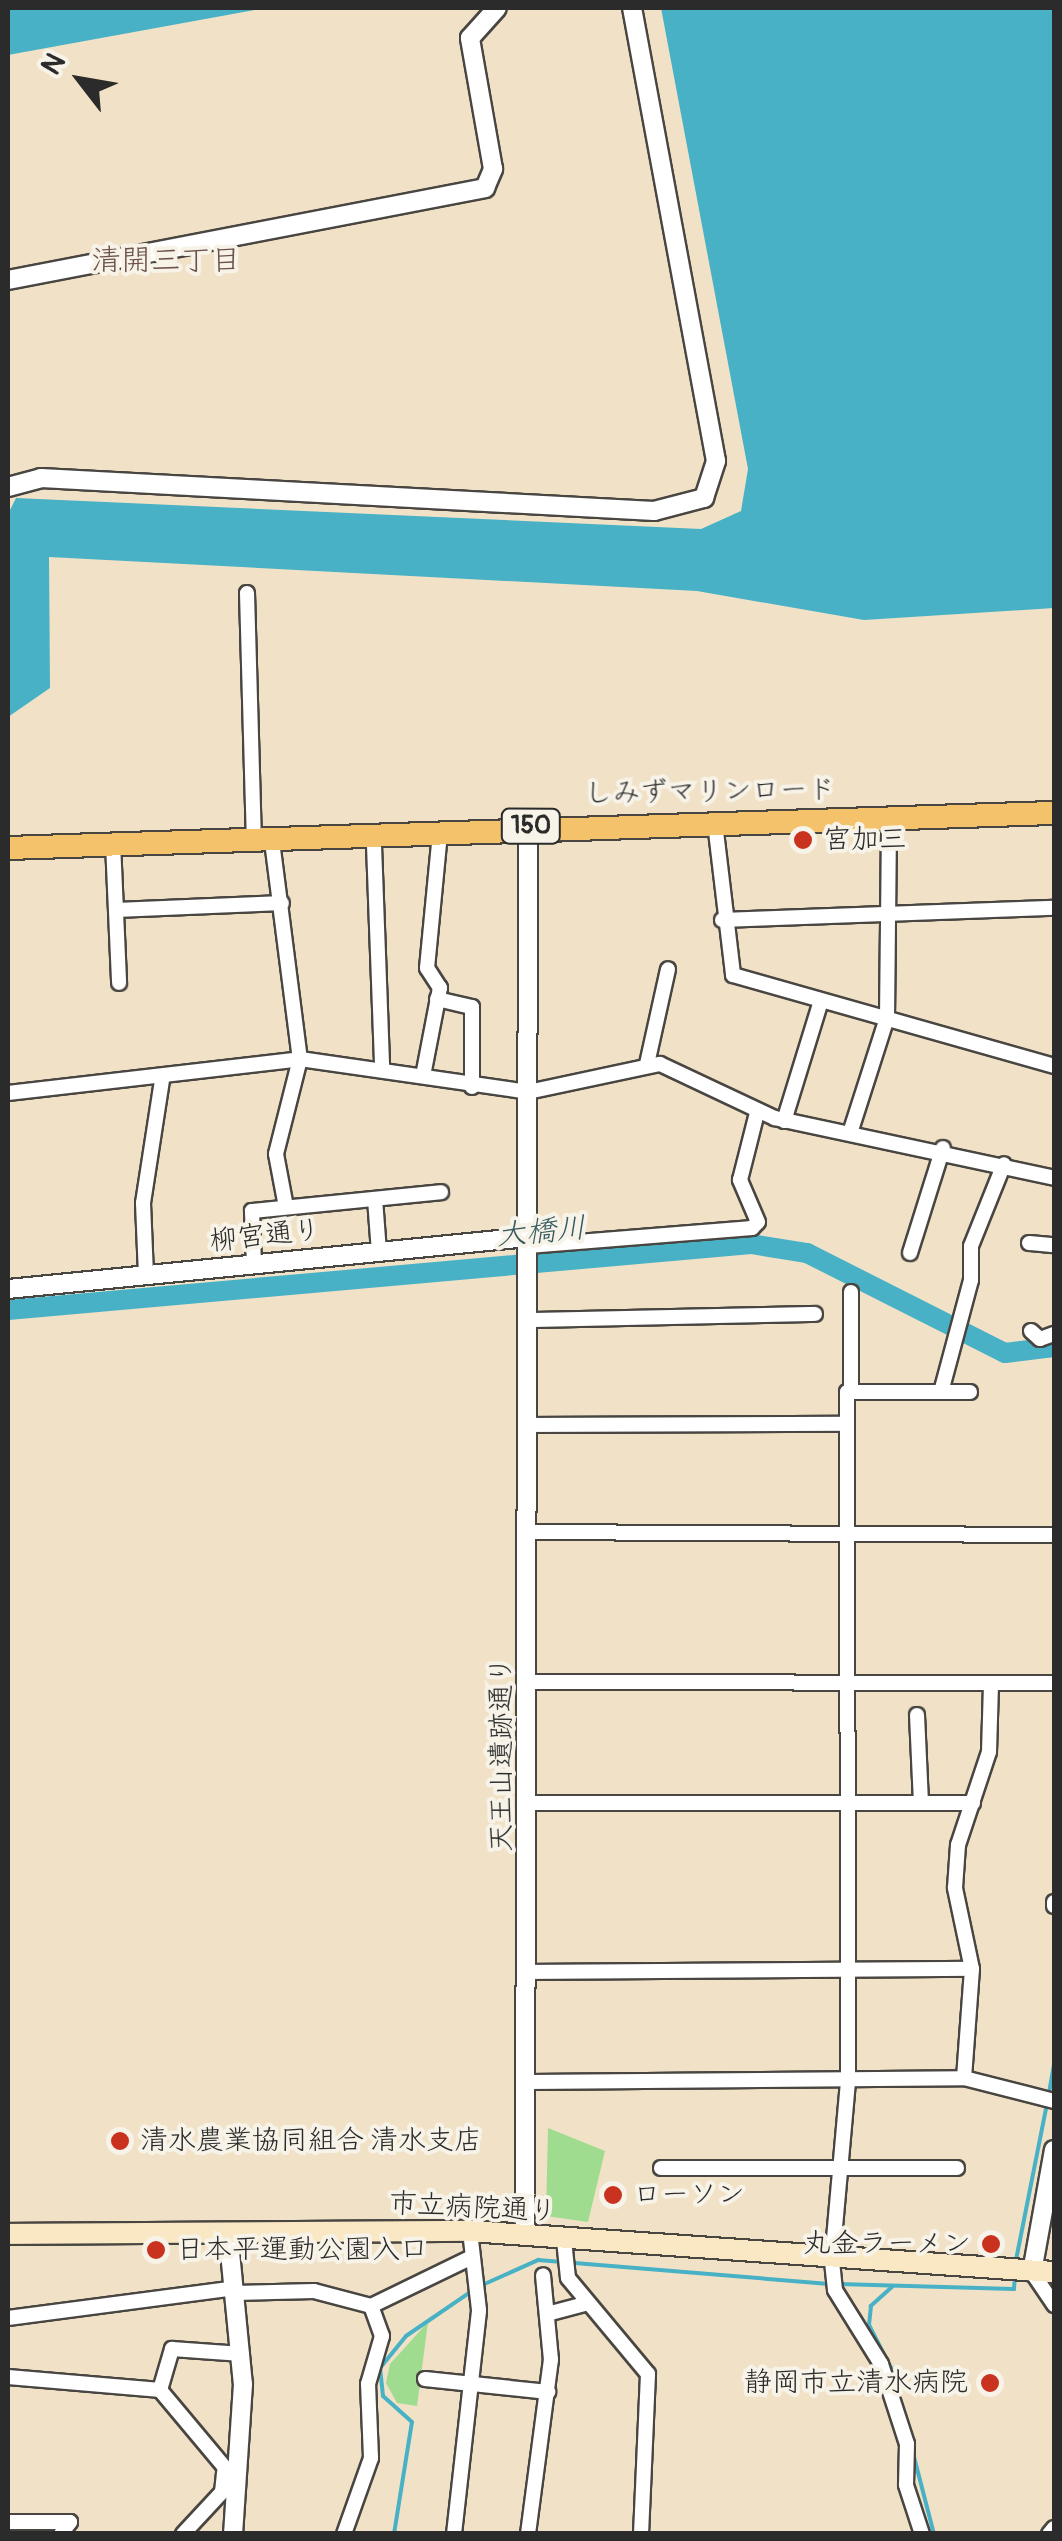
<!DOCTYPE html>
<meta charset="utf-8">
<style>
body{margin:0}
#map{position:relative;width:1062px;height:2541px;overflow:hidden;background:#f1e2c7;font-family:Pangolin,"Klee One",sans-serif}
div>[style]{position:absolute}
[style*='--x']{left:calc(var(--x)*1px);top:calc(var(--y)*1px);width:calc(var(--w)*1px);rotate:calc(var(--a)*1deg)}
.green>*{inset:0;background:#9fdc90}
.water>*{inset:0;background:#48b1c6}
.stream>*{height:4px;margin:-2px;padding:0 2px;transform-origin:2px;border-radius:2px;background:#48b1c6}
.river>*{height:20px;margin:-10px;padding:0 10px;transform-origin:10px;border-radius:10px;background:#48b1c6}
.roads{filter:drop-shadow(2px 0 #494642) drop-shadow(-2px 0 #494642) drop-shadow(0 2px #494642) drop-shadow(0 -2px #494642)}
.minor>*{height:14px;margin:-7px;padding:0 7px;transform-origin:7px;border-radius:7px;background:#fff}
.tertiary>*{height:18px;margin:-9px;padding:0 9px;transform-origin:9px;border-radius:9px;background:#fff}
.secondary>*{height:20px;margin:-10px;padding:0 10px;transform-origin:10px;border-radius:10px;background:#fae7c3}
.trunk>*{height:22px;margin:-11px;padding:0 11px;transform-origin:11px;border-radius:11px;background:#f3c26a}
.dots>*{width:28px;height:28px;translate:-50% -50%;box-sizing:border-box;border:5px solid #f7f3e8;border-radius:50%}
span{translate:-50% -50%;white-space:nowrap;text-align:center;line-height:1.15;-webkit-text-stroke:8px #f7f3e8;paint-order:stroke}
.shield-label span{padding:2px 8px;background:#f7f3e8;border:2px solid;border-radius:8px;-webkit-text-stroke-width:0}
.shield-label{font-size:25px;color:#2b2b2b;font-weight:700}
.street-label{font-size:28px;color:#2b2b2b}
.poi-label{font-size:28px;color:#2b2b2b}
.left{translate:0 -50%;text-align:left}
.right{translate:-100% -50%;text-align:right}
.neighbourhood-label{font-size:30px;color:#6c524a}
.water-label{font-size:30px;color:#355a61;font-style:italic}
.frame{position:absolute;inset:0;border:10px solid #2b2b2b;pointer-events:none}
.north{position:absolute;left:30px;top:30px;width:100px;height:100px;-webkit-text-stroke:8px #f7f3e8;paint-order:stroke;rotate:301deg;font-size:28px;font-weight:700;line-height:40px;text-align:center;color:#2b2b2b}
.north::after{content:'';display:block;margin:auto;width:35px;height:45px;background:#2b2b2b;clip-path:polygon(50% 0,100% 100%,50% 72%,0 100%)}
</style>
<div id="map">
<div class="green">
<i style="clip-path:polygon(548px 2128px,605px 2151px,588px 2222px,546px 2216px)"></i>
<i style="clip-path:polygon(428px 2322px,417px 2406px,397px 2403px,386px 2383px,390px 2364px)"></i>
</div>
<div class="water">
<i style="clip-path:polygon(8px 8px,265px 8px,8px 55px)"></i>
<i style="clip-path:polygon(661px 8px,1054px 8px,1054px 608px,864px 620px,697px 591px,49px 557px,50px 688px,8px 717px,8px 514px,16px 498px,701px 529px,741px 511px,748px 469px)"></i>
</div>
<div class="stream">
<i style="--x:1049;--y:2093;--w:29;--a:-80"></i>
<i style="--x:1016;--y:2260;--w:160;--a:-78.8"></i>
<i style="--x:838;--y:2284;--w:176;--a:1.6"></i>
<i style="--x:1014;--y:2289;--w:14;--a:-86"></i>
<i style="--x:480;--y:2286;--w:64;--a:-24.1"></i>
<i style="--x:538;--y:2260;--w:292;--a:4.7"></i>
<i style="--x:893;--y:2286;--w:30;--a:138"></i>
<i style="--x:871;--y:2306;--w:19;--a:96"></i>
<i style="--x:869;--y:2325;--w:48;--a:62.9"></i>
<i style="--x:891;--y:2368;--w:171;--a:75.5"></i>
<i style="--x:394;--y:2534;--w:113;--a:-80.9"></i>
<i style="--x:412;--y:2422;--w:39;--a:-138"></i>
<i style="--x:383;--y:2396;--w:28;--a:-96"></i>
<i style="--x:380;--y:2368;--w:41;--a:-50.9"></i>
<i style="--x:406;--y:2336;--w:80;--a:-34.3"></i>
</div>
<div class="river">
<i style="--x:8;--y:1310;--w:746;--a:-5.08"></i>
<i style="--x:751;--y:1244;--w:57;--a:9.1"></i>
<i style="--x:807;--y:1253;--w:222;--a:26.8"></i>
<i style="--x:1005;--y:1353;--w:49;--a:-7"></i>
</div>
<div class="roads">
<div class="minor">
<i style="--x:247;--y:593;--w:244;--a:88.4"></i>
<i style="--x:715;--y:823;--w:153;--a:83.2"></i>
<i style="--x:733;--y:975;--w:334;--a:15.8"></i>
<i style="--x:113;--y:843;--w:140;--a:87.5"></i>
<i style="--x:374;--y:845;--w:222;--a:87.9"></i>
<i style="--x:273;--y:849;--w:212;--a:82.7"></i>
<i style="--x:300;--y:1059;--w:98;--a:104.2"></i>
<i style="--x:276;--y:1154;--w:54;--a:79.3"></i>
<i style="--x:117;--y:910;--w:165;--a:-2.4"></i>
<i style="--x:722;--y:920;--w:332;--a:-2.1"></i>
<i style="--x:437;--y:999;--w:36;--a:13"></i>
<i style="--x:472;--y:1007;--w:80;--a:90"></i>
<i style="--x:647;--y:1064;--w:97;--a:-77.5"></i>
<i style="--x:423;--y:1076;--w:90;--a:-79.1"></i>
<i style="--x:440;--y:988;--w:24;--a:-123"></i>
<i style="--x:427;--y:968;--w:126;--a:-84.5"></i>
<i style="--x:8;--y:1093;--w:294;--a:-6.6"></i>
<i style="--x:300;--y:1059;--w:230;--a:8.2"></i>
<i style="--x:528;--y:1092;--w:135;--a:-12"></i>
<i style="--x:660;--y:1064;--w:127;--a:25.2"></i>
<i style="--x:775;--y:1118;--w:285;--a:12.1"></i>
<i style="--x:784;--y:1121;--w:126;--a:-72.9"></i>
<i style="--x:851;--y:1130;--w:118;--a:-72.2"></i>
<i style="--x:887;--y:1018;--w:199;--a:-89.4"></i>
<i style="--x:375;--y:1199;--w:53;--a:85.7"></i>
<i style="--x:1029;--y:1243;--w:25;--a:5"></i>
<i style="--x:528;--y:1246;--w:225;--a:-4.6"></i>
<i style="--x:752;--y:1228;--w:8;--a:-45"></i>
<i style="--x:758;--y:1222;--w:46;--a:-113.2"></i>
<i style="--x:740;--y:1180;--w:69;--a:-75.8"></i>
<i style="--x:910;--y:1253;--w:110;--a:-72.6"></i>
<i style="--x:254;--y:1264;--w:53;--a:-92.2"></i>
<i style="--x:252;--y:1211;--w:190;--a:-5.7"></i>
<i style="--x:146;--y:1275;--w:72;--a:-92.4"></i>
<i style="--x:143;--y:1203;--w:124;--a:-81.2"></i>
<i style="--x:851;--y:1292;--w:100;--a:90"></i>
<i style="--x:529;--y:1320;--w:286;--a:-1.2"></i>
<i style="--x:1031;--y:1331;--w:12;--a:42"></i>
<i style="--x:1040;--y:1339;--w:15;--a:-20"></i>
<i style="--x:941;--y:1392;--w:116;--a:-75"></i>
<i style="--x:971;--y:1280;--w:34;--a:-90"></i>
<i style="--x:971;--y:1246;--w:88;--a:-68.1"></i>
<i style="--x:529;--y:1425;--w:318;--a:-0.2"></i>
<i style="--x:528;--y:1532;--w:526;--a:0.33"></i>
<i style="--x:529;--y:1682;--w:525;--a:0.11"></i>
<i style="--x:917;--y:1715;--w:87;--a:87.4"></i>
<i style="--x:531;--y:1803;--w:442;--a:0"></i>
<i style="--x:1054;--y:1906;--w:4;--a:-90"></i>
<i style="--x:529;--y:1972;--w:443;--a:-0.4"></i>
<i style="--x:972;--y:1969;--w:83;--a:-101.9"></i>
<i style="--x:955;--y:1888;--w:43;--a:-86"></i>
<i style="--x:958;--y:1845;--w:98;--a:-71.6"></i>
<i style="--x:989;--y:1752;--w:69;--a:-88.3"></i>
<i style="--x:964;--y:2078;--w:109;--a:-85.8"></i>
<i style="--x:529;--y:2082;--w:435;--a:-0.5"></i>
<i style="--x:964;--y:2078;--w:93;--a:14.3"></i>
<i style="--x:661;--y:2168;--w:296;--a:0"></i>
<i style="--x:564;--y:2240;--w:38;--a:84"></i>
<i style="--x:568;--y:2278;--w:125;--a:50.2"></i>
<i style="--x:648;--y:2374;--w:160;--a:92.5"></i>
<i style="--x:1032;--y:2272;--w:40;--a:56"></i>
<i style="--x:235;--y:2293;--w:79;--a:-1.5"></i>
<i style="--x:314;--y:2291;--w:59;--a:14.7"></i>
<i style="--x:371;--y:2306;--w:112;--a:-25.9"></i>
<i style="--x:547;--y:2314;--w:39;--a:-15"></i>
<i style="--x:8;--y:2318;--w:229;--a:-7.5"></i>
<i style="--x:8;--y:2377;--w:153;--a:4.9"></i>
<i style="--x:160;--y:2390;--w:120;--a:50.1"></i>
<i style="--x:425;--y:2379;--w:124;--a:6"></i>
<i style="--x:160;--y:2390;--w:43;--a:-73.7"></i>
<i style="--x:172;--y:2349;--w:70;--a:4.1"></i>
<i style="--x:8;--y:2522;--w:62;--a:0"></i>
<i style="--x:70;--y:2522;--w:15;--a:127"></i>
<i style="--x:183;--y:2534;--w:57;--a:-47.1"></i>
<i style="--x:222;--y:2492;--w:20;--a:-84"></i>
<i style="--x:344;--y:2534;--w:81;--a:-70.4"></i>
<i style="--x:371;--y:2458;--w:74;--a:-92.3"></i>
<i style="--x:368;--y:2384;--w:50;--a:-73.7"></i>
<i style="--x:382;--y:2336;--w:32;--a:-110"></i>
<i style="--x:454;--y:2534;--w:225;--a:-83.6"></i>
<i style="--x:479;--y:2310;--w:80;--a:-96.5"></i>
<i style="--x:528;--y:2534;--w:176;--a:-82.5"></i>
<i style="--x:551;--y:2360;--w:85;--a:-95.4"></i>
<i style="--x:922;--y:2534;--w:52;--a:-108.1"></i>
<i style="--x:906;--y:2485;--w:41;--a:-88.6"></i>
<i style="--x:907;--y:2444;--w:84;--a:-108"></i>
<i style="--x:881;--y:2364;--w:87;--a:-121.9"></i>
<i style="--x:835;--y:2290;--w:29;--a:-96"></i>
<i style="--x:832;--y:2261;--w:182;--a:-84.9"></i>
<i style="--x:848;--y:2080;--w:688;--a:-90.08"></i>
<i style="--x:847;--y:1392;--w:123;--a:0"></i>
<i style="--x:1049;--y:2534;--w:8;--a:-50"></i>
</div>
<div class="tertiary">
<i style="--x:8;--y:280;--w:486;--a:-10.9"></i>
<i style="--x:485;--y:188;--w:21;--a:-67"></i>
<i style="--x:493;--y:169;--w:133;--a:-100"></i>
<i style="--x:470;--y:38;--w:40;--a:-48"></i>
<i style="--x:8;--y:487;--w:34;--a:-15"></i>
<i style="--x:41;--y:478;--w:614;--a:3.08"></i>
<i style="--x:654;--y:511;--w:52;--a:-14.6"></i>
<i style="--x:704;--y:498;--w:39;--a:-72"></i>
<i style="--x:716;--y:461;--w:461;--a:-100.5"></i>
<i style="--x:8;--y:1289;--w:523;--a:-5.71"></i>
<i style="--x:228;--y:2232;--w:153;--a:84.4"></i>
<i style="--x:243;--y:2384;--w:150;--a:93.8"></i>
<i style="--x:525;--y:2236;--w:1410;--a:-89.88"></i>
<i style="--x:1032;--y:2272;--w:124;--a:-79.8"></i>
</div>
<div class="secondary">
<i style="--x:8;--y:2234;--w:462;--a:-0.4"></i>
<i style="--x:470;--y:2231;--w:585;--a:4.02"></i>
</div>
<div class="trunk">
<i style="--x:8;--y:848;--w:1047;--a:-1.92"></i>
</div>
</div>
<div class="dots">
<i style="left:803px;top:840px;background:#c8321e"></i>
<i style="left:120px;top:2141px;background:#c8321e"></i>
<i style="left:613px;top:2195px;background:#c8321e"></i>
<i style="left:991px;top:2244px;background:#c8321e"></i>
<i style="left:156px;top:2250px;background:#c8321e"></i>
<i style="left:990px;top:2383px;background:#c8321e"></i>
</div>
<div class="shield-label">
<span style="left:531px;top:826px">150</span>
</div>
<div class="street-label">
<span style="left:710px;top:792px;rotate:-1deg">しみずマリンロード</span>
<span style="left:265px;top:1236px;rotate:-6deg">柳宮通り</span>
<span style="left:502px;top:1754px;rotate:-90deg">天王山遺跡通り</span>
<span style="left:473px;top:2208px;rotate:3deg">市立病院通り</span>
</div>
<div class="poi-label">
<span class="left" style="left:823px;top:840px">宮加三</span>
<span class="left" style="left:140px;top:2141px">清水農業協同組合 清水支店</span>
<span class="left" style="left:633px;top:2195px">ローソン</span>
<span class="right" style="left:971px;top:2244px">丸金ラーメン</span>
<span class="left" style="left:176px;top:2250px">日本平運動公園入口</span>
<span class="right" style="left:968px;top:2383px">静岡市立清水病院</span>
</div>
<div class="neighbourhood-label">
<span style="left:166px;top:261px">清開三丁目</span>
</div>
<div class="water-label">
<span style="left:541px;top:1232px;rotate:-5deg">大橋川</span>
</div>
<div class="frame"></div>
<div class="north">N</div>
</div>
